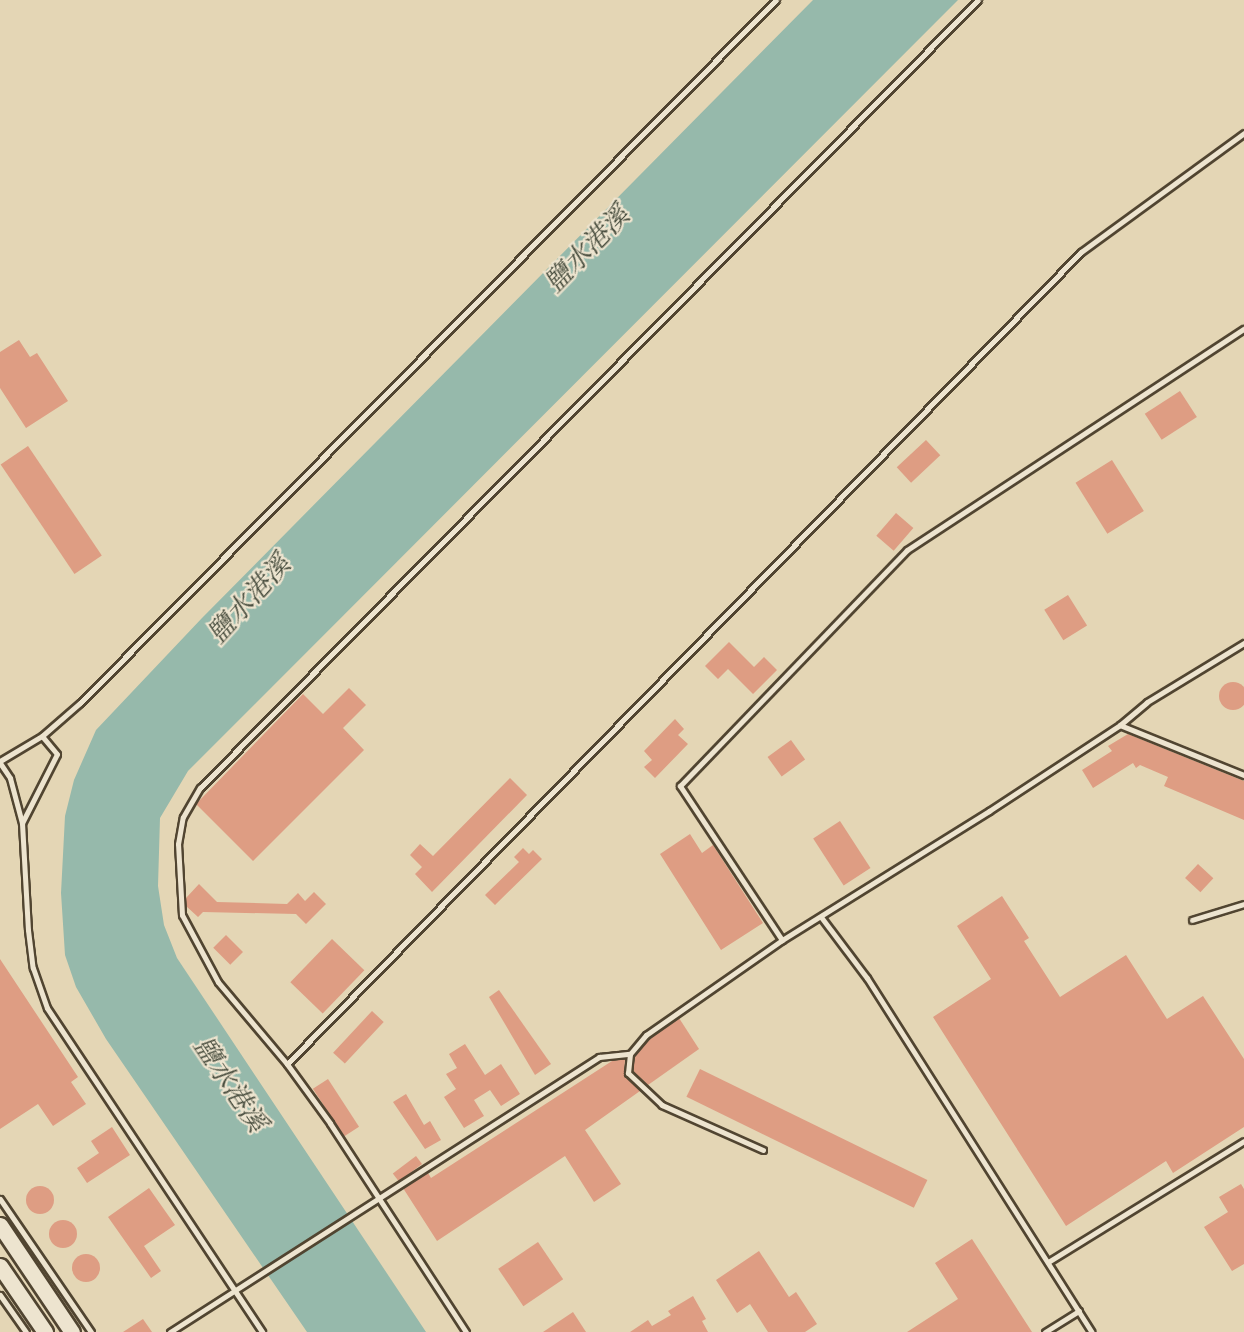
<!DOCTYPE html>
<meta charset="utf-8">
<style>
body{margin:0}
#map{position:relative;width:1244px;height:1332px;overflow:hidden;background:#e4d6b5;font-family:"IM FELL DW Pica","Noto Serif TC",serif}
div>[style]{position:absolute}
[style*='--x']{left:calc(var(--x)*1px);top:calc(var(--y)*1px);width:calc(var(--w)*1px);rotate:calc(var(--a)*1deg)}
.water>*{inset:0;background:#96b9ab}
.building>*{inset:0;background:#de9d83;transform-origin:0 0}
.round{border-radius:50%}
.roads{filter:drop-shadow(2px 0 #514531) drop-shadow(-2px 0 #514531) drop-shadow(0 2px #514531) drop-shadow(0 -2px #514531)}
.lane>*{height:5px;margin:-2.5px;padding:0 2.5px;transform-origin:2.5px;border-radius:2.5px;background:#ede4cf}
.secondary>*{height:15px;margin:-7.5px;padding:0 7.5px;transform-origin:7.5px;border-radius:7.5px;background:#ede4cf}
span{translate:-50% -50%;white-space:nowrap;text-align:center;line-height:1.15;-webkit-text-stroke:4.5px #ede4cf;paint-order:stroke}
.water-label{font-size:27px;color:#494e3f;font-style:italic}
</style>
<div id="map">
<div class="water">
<i style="clip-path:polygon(813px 0,958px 0,188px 771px,160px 818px,158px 886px,164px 925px,177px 958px,426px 1332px,307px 1332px,106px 1039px,76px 987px,65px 955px,61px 893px,65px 816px,74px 780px,96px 730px,202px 618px)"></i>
</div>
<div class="building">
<i style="clip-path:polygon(19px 340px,30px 357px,37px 353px,68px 401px,26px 428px,0 388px,0 352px)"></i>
<i style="left:1180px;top:391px;width:31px;height:42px;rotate:57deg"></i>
<i style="left:926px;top:440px;width:21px;height:40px;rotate:47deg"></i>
<i style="left:28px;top:446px;width:132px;height:33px;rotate:56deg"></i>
<i style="left:1112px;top:460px;width:60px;height:43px;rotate:58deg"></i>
<i style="left:896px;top:513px;width:23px;height:30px;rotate:41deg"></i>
<i style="left:1068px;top:595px;width:36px;height:28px;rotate:58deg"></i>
<i style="clip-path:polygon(729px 642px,754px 667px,764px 657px,777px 670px,753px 694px,728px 669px,718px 679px,705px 666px)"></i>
<i class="round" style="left:1219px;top:682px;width:28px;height:28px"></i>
<i style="clip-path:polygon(349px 688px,366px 705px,343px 728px,364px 750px,253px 861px,196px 804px,303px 694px,323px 714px)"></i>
<i style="clip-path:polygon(675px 719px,684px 729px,678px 735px,688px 744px,655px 778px,644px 767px,652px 760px,644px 751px)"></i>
<i style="clip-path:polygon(1128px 734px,1244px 781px,1244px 820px,1164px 786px,1168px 777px,1140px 765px,1136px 768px,1133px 763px,1093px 788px,1082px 770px,1112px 751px,1108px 746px)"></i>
<i style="left:791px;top:740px;width:24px;height:29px;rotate:54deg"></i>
<i style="clip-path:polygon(510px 778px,527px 795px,432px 892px,415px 874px,422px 867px,410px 855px,420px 844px,433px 856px)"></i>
<i style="left:840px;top:821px;width:56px;height:32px;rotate:57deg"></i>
<i style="clip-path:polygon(690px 834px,702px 853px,713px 845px,763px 923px,721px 950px,660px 854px)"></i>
<i style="clip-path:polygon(523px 848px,529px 854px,533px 850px,542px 859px,495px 905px,485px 895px,519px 862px,514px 857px)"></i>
<i style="left:1198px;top:864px;width:21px;height:19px;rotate:43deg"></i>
<i style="clip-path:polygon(199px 884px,217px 902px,287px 904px,298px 893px,305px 901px,314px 892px,326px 904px,306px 924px,296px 914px,203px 912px,198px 917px,186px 906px,186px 898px)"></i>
<i style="clip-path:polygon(1002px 896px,1029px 938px,1024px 941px,1060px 997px,1126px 955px,1167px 1019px,1203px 996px,1244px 1059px,1244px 1127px,1173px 1173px,1166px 1161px,1066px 1226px,933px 1017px,991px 979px,957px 926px)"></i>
<i style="left:226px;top:935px;width:24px;height:18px;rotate:45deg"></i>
<i style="left:332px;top:939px;width:45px;height:60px;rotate:44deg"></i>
<i style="clip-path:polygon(0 959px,78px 1077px,71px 1082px,86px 1104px,53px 1126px,38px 1104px,0 1129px)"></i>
<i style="clip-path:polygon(499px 990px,551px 1064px,535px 1075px,489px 997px)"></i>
<i style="left:372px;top:1011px;width:16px;height:57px;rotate:43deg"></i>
<i style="clip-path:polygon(679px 1018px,699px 1049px,648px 1085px,633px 1071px,635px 1056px,649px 1039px)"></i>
<i style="clip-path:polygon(465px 1044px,485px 1075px,501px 1064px,520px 1094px,501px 1106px,490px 1090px,474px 1100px,484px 1116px,464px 1128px,444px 1097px,456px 1089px,446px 1074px,457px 1068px,449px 1054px)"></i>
<i style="clip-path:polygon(625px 1059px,624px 1075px,640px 1091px,585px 1130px,621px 1184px,594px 1202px,565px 1156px,437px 1241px,403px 1188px,428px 1173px,431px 1178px,612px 1061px)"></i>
<i style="left:700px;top:1069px;width:253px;height:31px;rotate:26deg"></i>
<i style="left:328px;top:1079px;width:57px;height:18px;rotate:57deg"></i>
<i style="clip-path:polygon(406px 1094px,424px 1125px,430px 1121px,441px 1140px,425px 1149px,393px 1102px)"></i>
<i style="clip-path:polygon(112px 1127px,130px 1155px,87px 1183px,77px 1168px,99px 1153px,91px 1141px)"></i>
<i style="left:416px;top:1156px;width:10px;height:29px;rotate:53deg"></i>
<i style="clip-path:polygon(1241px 1184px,1244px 1189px,1244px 1264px,1232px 1271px,1204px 1227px,1228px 1212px,1219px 1197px)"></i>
<i class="round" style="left:26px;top:1186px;width:28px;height:28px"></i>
<i style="clip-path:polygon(149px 1188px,175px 1225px,144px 1246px,161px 1271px,151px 1278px,108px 1217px)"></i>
<i class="round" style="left:49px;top:1220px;width:28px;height:28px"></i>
<i style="clip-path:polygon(972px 1239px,1032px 1332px,907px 1332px,958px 1299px,935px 1263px)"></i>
<i style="left:538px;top:1242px;width:45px;height:48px;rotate:56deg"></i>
<i style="clip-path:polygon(759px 1251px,789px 1297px,796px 1292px,817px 1324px,805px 1332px,768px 1332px,750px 1304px,737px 1313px,716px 1280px)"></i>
<i class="round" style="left:72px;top:1254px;width:28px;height:28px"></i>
<i style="clip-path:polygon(693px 1296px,706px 1319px,702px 1321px,708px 1332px,630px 1332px,648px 1320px,652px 1326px,671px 1315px,668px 1311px)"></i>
<i style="clip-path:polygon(573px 1312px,586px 1332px,543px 1332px)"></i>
<i style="clip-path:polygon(143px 1319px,152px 1332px,123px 1332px)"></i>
</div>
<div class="roads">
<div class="lane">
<i style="--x:1120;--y:725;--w:134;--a:22"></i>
<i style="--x:0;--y:761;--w:49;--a:-30.8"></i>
<i style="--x:42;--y:736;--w:50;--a:-41"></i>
<i style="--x:80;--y:703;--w:989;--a:-45.29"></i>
<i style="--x:0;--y:763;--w:18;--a:56"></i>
<i style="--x:10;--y:778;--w:47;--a:75.1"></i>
<i style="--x:22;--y:823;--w:107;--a:86.8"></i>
<i style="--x:28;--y:930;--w:38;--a:83"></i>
<i style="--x:33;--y:968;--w:42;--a:70.7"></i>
<i style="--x:47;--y:1008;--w:389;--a:56.4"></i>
<i style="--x:22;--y:823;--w:77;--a:-63.1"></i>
<i style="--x:57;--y:754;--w:23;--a:-130"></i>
<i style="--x:821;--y:917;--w:76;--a:53"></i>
<i style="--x:867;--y:978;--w:419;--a:57.6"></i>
<i style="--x:1192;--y:920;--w:54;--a:-17.1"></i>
<i style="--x:782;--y:940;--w:185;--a:-123.5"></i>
<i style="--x:680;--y:786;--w:327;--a:-46.1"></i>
<i style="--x:907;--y:550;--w:403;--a:-33.3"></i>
<i style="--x:287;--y:1064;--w:1136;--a:-45.64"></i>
<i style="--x:1081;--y:252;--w:202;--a:-36.1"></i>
<i style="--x:763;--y:1150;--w:111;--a:-156"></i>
<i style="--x:662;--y:1105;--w:47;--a:-136.7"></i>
<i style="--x:628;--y:1073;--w:19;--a:-84"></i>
<i style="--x:630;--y:1054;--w:25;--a:-50"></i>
<i style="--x:646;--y:1035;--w:166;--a:-34.9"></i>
<i style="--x:782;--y:940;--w:244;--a:-31.9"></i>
<i style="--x:989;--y:811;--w:157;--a:-33.3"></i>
<i style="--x:1120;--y:725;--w:35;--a:-40"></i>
<i style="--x:1147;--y:702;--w:114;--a:-31.3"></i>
<i style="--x:0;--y:1199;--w:161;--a:55.6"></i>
<i style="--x:1048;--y:1262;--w:230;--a:-31.7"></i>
<i style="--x:0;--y:1295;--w:45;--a:54.9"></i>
<i style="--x:170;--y:1332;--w:510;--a:-32.66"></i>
<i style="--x:599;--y:1057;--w:31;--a:-6"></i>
<i style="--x:466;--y:1332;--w:249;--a:-123.1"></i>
<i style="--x:330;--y:1123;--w:73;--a:-126.1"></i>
<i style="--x:287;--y:1064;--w:107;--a:-130.1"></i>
<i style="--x:218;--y:982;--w:76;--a:-118.2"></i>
<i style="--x:182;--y:915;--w:71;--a:-93.2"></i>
<i style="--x:178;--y:844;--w:27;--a:-80"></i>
<i style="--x:183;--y:817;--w:34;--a:-60"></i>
<i style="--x:200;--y:788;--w:1107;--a:-45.37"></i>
<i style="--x:1045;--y:1332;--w:40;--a:-32"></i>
</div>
<div class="secondary">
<i style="--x:0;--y:1225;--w:129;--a:56.1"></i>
<i style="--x:0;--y:1266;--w:80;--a:55.7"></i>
</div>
</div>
<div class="water-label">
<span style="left:588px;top:250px;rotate:-46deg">鹽水港溪</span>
<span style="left:250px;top:600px;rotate:-48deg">鹽水港溪</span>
<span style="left:229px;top:1085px;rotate:56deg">鹽水港溪</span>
</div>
</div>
